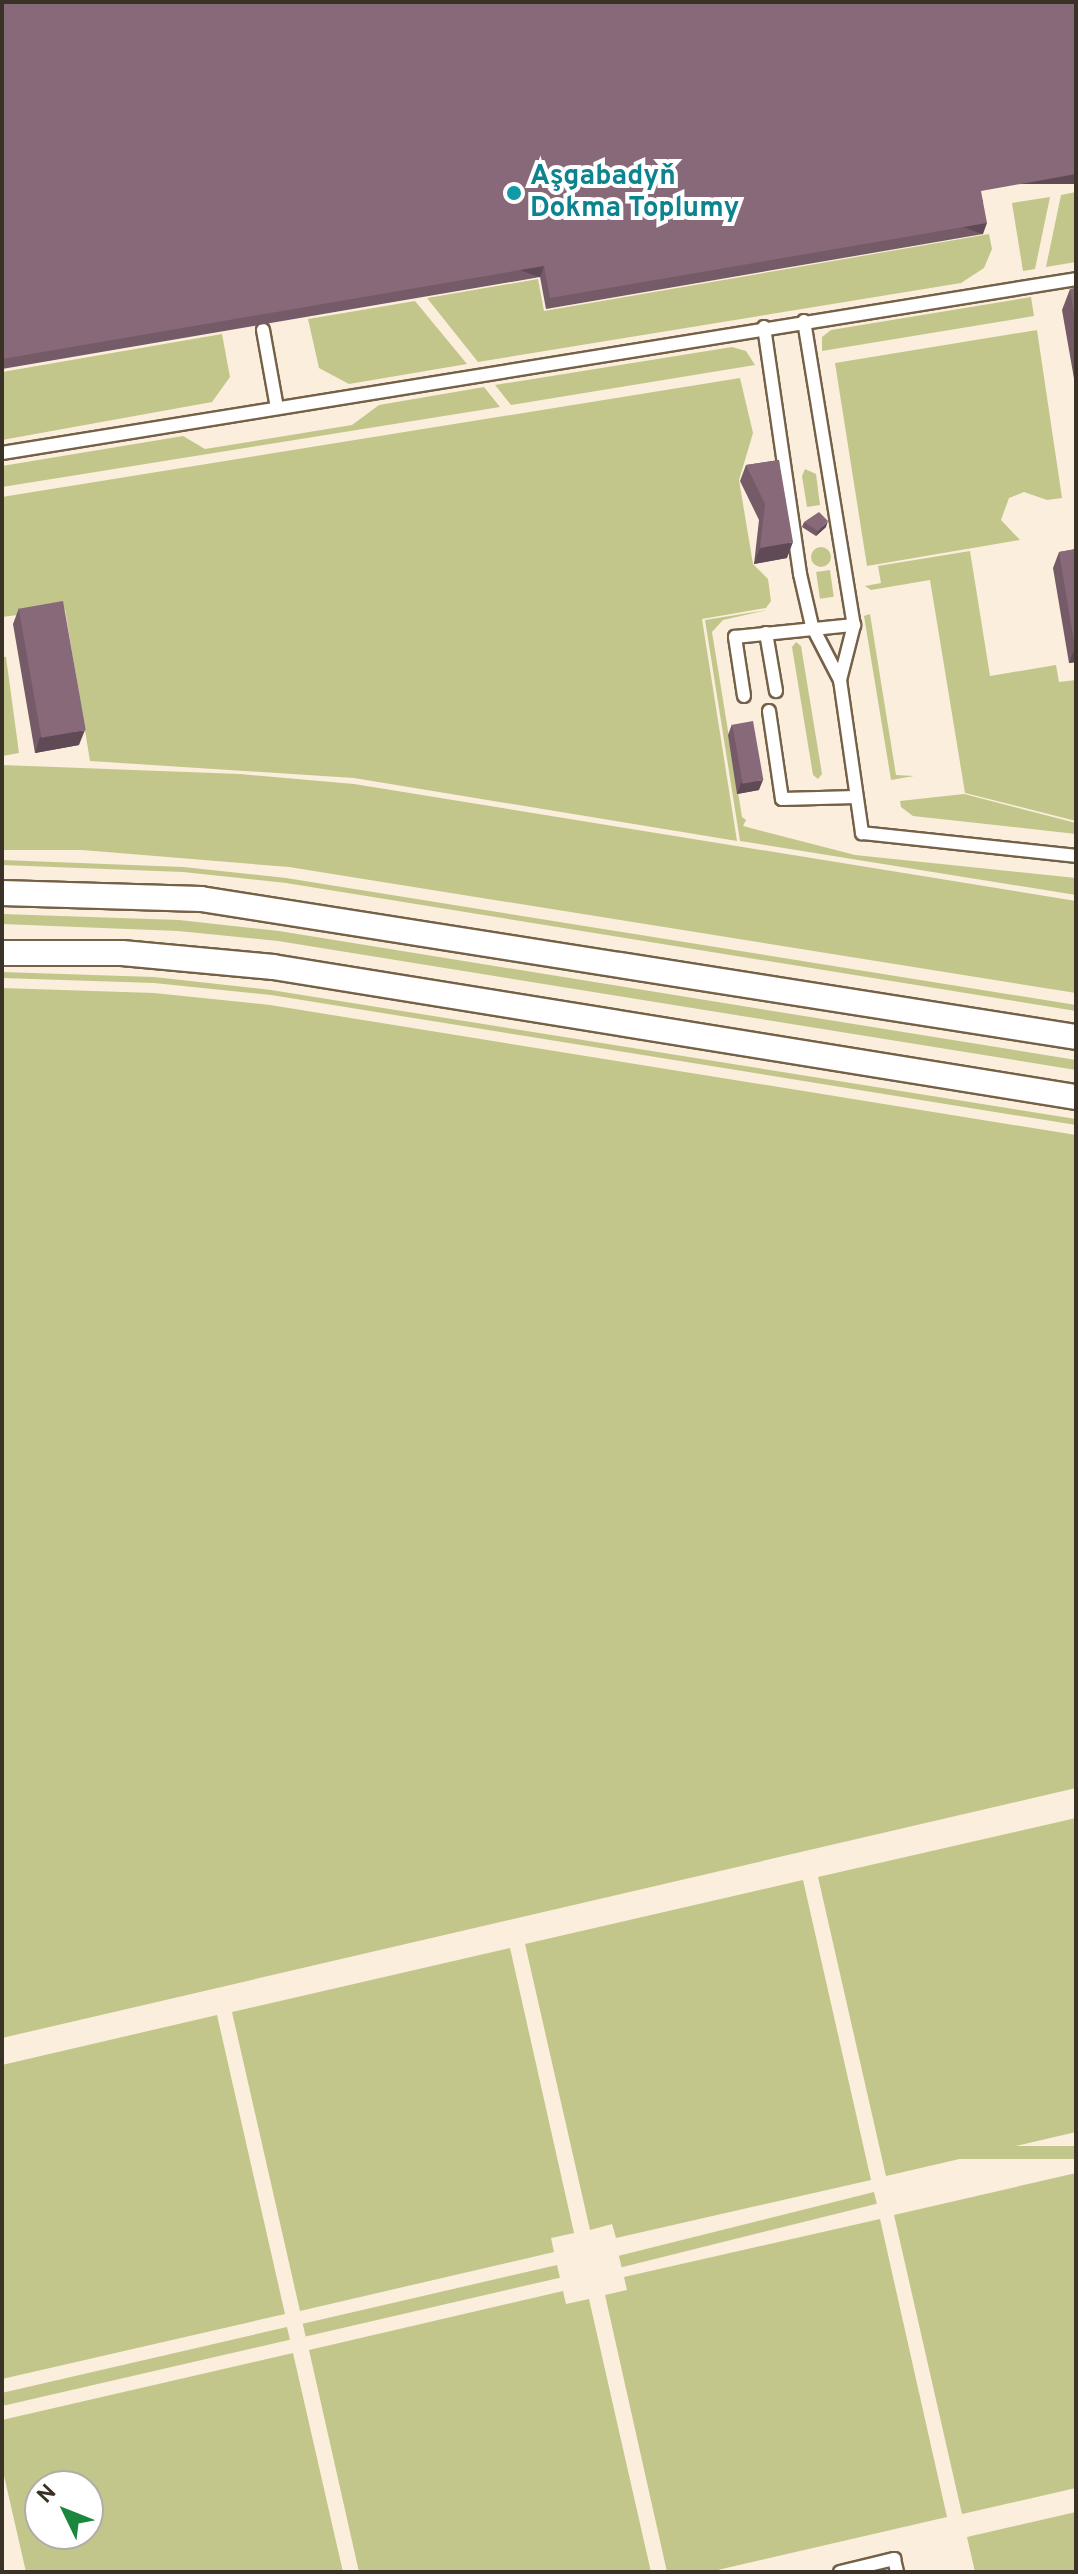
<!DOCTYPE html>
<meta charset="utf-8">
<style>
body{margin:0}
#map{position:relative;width:1078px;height:2574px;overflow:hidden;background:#fceedd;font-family:Overpass,sans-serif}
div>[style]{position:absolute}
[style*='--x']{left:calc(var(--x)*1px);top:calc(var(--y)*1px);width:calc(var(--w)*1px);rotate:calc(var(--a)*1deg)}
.green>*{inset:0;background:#c2c68a;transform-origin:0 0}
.round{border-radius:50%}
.roads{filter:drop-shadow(2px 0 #756148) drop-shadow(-2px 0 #756148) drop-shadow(0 2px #756148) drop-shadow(0 -2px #756148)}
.lane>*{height:12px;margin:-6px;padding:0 6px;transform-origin:6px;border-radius:6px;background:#fff}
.street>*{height:24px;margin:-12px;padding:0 12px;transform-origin:12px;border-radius:12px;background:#fff}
.wall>*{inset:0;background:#755a68}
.shaded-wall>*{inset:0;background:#5f4a55;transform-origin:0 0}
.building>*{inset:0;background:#886979;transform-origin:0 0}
.dots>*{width:22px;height:22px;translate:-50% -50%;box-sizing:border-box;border:4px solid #fff;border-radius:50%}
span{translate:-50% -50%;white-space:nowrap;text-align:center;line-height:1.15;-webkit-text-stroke:8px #fff;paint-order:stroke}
.culture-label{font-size:28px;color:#0d838f;font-weight:700}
.left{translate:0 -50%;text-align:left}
.frame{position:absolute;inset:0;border:4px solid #3a3226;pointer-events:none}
.north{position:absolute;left:24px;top:2470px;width:80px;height:80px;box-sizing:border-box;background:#fff;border:2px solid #b0ada8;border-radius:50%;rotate:313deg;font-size:22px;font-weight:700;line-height:32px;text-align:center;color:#3a3226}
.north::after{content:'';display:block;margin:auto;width:28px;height:36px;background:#1b873e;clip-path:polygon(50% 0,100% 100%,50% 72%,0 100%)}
</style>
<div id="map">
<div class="green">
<i style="clip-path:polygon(1076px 192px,1076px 262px,1046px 267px,1061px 195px)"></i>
<i style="clip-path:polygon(1050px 197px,1035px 269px,1023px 271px,1012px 203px)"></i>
<i style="clip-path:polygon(989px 234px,992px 249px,984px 268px,961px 283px,478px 362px,427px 298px,538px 279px,544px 311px)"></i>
<i style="clip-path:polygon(1031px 297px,1034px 316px,822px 351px,822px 337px,831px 330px)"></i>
<i style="clip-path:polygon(415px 301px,467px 364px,349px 384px,319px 368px,308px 319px)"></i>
<i style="clip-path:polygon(1037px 330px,1062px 498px,1047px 500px,1024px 492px,1009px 498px,1001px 520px,1020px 540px,867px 566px,835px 363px)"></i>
<i style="clip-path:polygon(222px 334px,230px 377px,212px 402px,2px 440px,2px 372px)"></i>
<i style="clip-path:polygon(732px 347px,746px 351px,755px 365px,511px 405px,495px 385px)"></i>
<i style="clip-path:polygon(740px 378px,753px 433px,739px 480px,753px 564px,768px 579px,771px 601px,766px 608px,702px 619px,737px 841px,354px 778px,90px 761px,65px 609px,2px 617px,2px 497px)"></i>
<i style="clip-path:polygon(484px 387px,500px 407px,2px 487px,2px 466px,183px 436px,205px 449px,352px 425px,379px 405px)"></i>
<i style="clip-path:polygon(805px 469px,816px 474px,820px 505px,807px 507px,802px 476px)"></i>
<i class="round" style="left:811px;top:547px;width:20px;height:20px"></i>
<i style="clip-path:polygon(970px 551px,990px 676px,1056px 665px,1059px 682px,1076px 680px,1076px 821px,965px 793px,930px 580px,871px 590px,865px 586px,881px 583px,878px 566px)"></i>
<i style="left:830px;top:570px;width:27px;height:14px;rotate:82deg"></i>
<i style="clip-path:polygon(767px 610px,723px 620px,712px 632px,742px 817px,746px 820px,743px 826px,855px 855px,1076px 878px,1076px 895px,740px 841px,705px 620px)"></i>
<i style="clip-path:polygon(870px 614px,896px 775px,914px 776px,891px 780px,864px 616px)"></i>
<i style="clip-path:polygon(796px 642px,801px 646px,822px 774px,818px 779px,813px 775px,792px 647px)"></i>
<i style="clip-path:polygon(2px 657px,6px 657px,19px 753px,2px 756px)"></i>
<i style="clip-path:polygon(2px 765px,240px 774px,354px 784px,1076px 901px,1076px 993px,289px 867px,82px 850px,2px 850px)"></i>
<i style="clip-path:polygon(964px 794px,1076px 823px,1076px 834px,913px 816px,901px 807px,900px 801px)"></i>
<i style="clip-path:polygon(2px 860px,183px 867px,286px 878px,1076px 1005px,1076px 1011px,286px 883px,183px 872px,2px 865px)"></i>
<i style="clip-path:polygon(2px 914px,179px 920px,279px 931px,1076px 1060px,1076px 1070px,278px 941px,178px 931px,2px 924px)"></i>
<i style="clip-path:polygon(2px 972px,154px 977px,271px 990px,1076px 1119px,1076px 1125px,271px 995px,154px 983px,2px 978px)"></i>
<i style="clip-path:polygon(2px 988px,154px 993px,270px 1005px,1076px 1135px,1076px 1788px,2px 2038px)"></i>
<i style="clip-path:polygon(1076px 1818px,1076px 2132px,886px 2176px,818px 1877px)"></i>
<i style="clip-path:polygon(803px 1880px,871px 2180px,616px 2238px,612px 2224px,590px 2230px,525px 1944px)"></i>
<i style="clip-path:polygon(510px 1948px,574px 2233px,551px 2238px,554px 2252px,300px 2311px,232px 2012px)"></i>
<i style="clip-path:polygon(217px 2015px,285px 2314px,2px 2379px,2px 2065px)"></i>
<i style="left:1076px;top:2146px;width:13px;height:192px;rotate:90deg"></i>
<i style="clip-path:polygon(1076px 2173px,1076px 2488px,962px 2514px,894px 2215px)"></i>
<i style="left:874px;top:2192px;width:12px;height:263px;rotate:76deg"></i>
<i style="clip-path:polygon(880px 2219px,947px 2517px,709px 2572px,667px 2572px,605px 2295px,627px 2290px,624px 2277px)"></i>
<i style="left:557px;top:2265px;width:13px;height:261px;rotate:77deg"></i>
<i style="clip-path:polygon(563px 2291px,566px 2304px,589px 2299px,651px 2572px,359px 2572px,309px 2350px)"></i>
<i style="left:287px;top:2327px;width:13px;height:293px;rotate:77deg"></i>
<i style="clip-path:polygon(evenodd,293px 2353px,343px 2572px,26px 2572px,2px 2467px,2px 2420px,293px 2353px,40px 2486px,88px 2486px,88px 2534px,40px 2534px,40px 2486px)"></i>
<i style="clip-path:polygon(1076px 2512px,1076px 2572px,975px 2572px,967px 2537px)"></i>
</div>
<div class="roads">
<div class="lane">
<i style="--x:804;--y:321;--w:308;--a:80.7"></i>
<i style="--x:854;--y:625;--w:57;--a:104.3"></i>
<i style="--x:764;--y:327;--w:250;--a:81.7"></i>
<i style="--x:800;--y:574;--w:53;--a:77"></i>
<i style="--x:812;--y:626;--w:61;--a:62.6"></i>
<i style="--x:840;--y:680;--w:155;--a:81.8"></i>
<i style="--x:862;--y:833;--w:215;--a:6.1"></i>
<i style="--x:263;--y:330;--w:79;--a:79.8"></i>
<i style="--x:2;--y:453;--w:1088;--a:-9.2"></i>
<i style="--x:766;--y:633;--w:59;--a:80.2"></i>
<i style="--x:744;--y:696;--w:60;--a:-98.7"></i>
<i style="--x:735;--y:637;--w:120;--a:-5.8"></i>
<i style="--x:769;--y:711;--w:89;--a:81.6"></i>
<i style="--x:782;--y:799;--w:74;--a:-1.5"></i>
<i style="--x:840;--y:2572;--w:56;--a:-13.5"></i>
<i style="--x:894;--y:2559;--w:13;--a:77"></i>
</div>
<div class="street">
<i style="--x:2;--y:893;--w:199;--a:1.7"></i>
<i style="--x:201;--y:899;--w:886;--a:8.96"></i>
<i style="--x:2;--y:953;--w:120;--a:0"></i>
<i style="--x:122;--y:953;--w:152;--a:5.3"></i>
<i style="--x:273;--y:967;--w:813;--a:9.2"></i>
</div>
</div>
<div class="wall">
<i style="clip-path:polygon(2px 2px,983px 200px,983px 234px,546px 309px,540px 277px,2px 369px)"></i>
<i style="clip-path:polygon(1076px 288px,1076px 390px,1062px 310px,1070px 289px)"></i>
<i style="clip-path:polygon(779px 460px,787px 558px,754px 564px,759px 520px,740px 481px,746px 465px)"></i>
<i style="clip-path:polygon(804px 522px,826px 527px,816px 536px,802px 527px)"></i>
<i style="clip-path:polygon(1076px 549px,1076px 662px,1069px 663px,1053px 568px,1059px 552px)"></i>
<i style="clip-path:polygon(19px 608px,79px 745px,35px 753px,13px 624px)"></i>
<i style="clip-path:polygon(732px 724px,759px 790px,737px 794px,728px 735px)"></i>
</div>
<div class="shaded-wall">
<i style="left:1076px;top:174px;width:10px;height:97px;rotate:90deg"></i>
<i style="left:987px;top:223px;width:12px;height:443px;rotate:110deg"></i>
<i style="left:544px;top:266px;width:12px;height:550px;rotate:110deg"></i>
<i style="clip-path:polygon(828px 521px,826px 527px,816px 536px,818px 531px)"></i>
<i style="clip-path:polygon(793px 542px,787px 558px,754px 564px,760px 548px)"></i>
<i style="clip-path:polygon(1076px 647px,1076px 662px,1069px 663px,1075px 648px)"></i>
<i style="clip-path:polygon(85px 730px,79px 745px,35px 753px,40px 737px)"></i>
<i style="clip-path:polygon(763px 780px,759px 790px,737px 794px,741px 783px)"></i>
</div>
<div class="building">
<i style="clip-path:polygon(2px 2px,1076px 2px,1076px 174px,981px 191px,987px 223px,550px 298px,544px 266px,2px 359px)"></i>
<i style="clip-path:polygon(1076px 288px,1076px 326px,1070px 289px)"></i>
<i style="clip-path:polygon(779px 460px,793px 542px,760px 548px,765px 504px,746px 465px)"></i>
<i style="clip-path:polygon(819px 512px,828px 521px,818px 531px,804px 522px)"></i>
<i style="clip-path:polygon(1076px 549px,1076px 647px,1075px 648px,1059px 552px)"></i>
<i style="left:63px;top:601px;width:131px;height:45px;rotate:80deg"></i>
<i style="left:753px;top:721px;width:60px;height:21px;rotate:80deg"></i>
</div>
<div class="dots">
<i style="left:514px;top:193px;background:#0f9aa8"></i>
</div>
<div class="culture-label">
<span class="left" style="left:530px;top:193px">Aşgabadyň<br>Dokma Toplumy</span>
</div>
<div class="frame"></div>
<div class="north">N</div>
</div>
